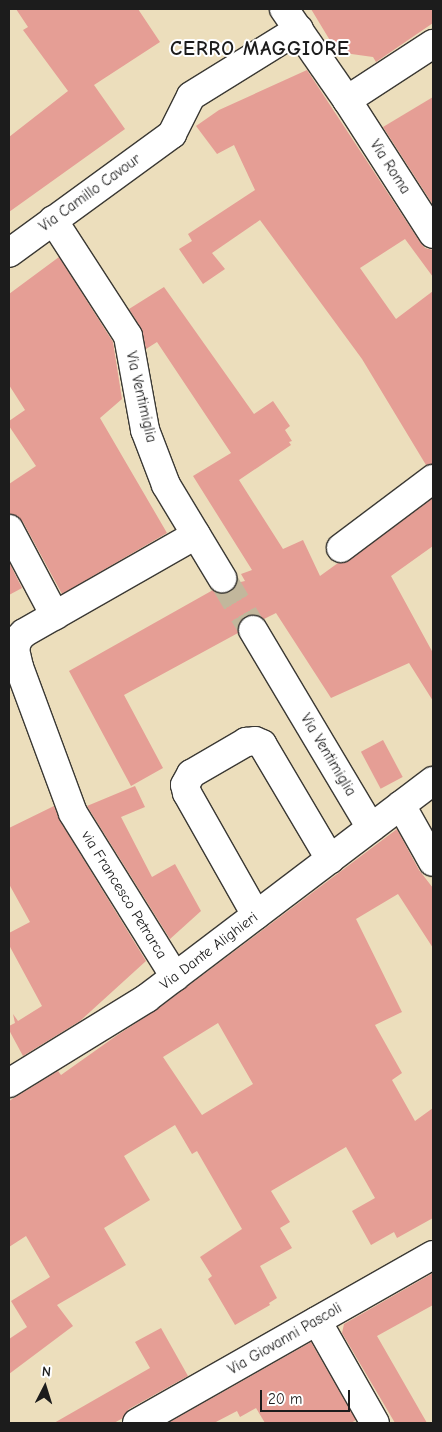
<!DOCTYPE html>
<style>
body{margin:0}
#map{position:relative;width:442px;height:1432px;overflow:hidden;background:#ecdebc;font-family:"Comic Neue",sans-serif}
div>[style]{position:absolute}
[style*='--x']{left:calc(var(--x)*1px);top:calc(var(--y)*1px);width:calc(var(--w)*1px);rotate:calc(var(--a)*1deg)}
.building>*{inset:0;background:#e59e95;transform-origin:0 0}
.minor-tunnel>*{height:28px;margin-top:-14px;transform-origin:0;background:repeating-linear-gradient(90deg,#c2b79c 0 28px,transparent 0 42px)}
.roads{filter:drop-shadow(1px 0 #3b3934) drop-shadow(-1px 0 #3b3934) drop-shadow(0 1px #3b3934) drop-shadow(0 -1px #3b3934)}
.minor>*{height:28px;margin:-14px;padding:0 14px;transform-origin:14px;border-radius:14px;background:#fff}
span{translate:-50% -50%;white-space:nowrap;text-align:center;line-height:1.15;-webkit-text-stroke:4px #fff;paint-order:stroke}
.street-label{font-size:15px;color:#1c1c1c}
.district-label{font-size:20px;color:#1c1c1c;font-weight:700;letter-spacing:1px}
.frame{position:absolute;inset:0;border:10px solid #1c1c1c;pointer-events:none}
.north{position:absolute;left:20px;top:1362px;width:50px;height:50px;-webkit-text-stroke:4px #fff;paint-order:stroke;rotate:5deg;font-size:14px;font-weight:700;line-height:20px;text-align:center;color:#1c1c1c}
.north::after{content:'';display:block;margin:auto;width:18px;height:22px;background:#1c1c1c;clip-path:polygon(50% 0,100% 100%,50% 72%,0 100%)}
.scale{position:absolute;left:260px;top:1390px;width:90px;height:22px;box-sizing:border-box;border:2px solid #1c1c1c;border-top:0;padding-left:6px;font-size:15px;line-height:18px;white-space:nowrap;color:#1c1c1c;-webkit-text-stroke:4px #fff;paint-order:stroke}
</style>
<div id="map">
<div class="building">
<i style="clip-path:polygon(16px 9px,138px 9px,160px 42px,94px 85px,125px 129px,9px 212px,9px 137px,68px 91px,23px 30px,28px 27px)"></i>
<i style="clip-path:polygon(311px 9px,433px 9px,433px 23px,376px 62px,373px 57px,337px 52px)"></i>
<i style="clip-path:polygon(307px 70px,420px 242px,425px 248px,433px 250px,433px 277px,405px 239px,360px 268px,396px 319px,433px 291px,433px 464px,426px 465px,362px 359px,260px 220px,212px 253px,225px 269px,203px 284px,179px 249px,192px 241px,188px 234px,255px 190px,234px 145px,217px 154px,196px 126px,219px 110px)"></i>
<i style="clip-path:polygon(433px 97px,433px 205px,383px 127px)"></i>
<i style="clip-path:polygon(59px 257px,113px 342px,122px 399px,100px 418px,167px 533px,62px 594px,23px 522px,17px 516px,9px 514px,9px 484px,36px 466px,9px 426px,9px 421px,25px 410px,9px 385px,9px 294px)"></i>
<i style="clip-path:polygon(164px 287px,254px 414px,273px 401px,290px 426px,285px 430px,292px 441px,289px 442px,291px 445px,239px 480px,283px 549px,303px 540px,320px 576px,338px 563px,350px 560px,433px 498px,433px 546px,391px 576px,433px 653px,433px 701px,409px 663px,331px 698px,276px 613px,264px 619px,252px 614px,245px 617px,240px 622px,238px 633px,124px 695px,163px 768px,131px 786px,69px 671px,213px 590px,222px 594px,230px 592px,236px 583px,245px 581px,241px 574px,252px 570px,193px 476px,231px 453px,157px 342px,146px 349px,141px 328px,129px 309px)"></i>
<i style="clip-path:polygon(9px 562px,22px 588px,9px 595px)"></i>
<i style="left:383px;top:740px;width:42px;height:25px;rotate:62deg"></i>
<i style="clip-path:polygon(135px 786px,145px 807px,121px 817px,152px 877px,175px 864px,201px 911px,170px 939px,87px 806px)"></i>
<i style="clip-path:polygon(54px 806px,60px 821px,146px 961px,80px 1021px,23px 1056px,9px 1030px,9px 1026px,15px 1023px,13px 1014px,18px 1021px,42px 1006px,9px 945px,9px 933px,30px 922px,9px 884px,9px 828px)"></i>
<i style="clip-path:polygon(evenodd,397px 829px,419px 870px,433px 888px,433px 948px,398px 894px,356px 919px,402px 1012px,375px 1025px,402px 1073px,392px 1080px,415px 1121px,433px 1108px,433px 1218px,397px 1238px,394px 1232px,371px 1245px,352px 1211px,375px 1198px,346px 1147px,271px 1191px,290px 1222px,280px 1228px,292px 1248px,260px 1266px,277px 1298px,269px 1303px,270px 1305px,235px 1325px,208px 1279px,212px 1276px,200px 1257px,242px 1229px,197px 1151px,192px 1154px,175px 1125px,124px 1156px,150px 1200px,104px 1228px,126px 1265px,57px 1305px,73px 1326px,9px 1374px,9px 1339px,27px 1327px,11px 1301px,50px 1277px,26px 1236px,9px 1247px,9px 1101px,58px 1071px,61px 1075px,116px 1036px,156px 1010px,397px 829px,218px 1023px,253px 1084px,202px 1115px,163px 1057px,218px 1023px)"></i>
<i style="clip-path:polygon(433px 1273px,433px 1305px,377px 1336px,427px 1423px,395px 1423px,342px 1333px,344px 1324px)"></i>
<i style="clip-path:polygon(161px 1328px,188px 1376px,129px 1409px,123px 1418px,114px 1423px,54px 1423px,150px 1368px,135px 1342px)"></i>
<i style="clip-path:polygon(311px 1342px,356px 1420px,351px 1423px,265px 1423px,256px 1408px,240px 1417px,237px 1411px,214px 1423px,168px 1423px)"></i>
</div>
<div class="minor-tunnel">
<i style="--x:222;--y:578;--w:61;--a:59.2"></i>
</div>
<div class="roads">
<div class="minor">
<i style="--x:284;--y:9;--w:111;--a:55.3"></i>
<i style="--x:347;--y:100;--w:159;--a:57.3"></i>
<i style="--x:347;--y:100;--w:103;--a:-33.1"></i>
<i style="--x:53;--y:220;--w:138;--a:57.1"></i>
<i style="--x:128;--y:336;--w:96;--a:79.7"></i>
<i style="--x:145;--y:430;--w:59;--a:69.1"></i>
<i style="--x:166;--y:485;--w:109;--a:58.9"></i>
<i style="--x:9;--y:253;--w:202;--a:-36.1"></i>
<i style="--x:172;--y:134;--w:42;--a:-63.4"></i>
<i style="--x:191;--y:96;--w:127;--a:-31.8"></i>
<i style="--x:9;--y:529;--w:98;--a:62.1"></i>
<i style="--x:341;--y:548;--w:115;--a:-36.9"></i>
<i style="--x:253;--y:630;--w:230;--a:59.2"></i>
<i style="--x:401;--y:805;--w:65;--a:60.7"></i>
<i style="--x:256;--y:915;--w:140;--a:-119.5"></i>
<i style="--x:187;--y:793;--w:8;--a:-104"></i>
<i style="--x:185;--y:785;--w:13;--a:-61"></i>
<i style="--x:191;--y:774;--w:64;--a:-30.2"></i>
<i style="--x:246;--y:742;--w:9;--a:-6"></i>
<i style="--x:255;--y:741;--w:8;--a:23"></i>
<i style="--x:262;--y:744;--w:134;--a:59.4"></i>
<i style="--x:175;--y:977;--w:193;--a:-121.9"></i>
<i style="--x:73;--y:813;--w:156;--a:-110.3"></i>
<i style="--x:19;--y:667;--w:18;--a:-103"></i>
<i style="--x:15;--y:649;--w:10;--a:-73"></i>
<i style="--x:18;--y:639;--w:8;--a:-45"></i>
<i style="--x:24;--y:633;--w:198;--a:-29.7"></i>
<i style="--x:9;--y:1083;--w:162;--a:-31.6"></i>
<i style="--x:147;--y:998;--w:359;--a:-37.2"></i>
<i style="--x:317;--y:1321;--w:117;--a:60.4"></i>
<i style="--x:137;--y:1423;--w:340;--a:-29.6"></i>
</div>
</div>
<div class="street-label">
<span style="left:390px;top:167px;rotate:57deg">Via Roma</span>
<span style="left:90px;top:193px;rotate:-36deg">Via Camillo Cavour</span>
<span style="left:141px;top:397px;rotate:77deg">Via Ventimiglia</span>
<span style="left:328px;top:755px;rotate:59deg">Via Ventimiglia</span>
<span style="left:124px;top:895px;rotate:58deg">via Francesco Petrarca</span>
<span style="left:209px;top:951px;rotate:-37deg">Via Dante Alighieri</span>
<span style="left:285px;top:1339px;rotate:-30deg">Via Giovanni Pascoli</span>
</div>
<div class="district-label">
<span style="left:260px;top:48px">CERRO MAGGIORE</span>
</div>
<div class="frame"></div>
<div class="north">N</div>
<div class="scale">20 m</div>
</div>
